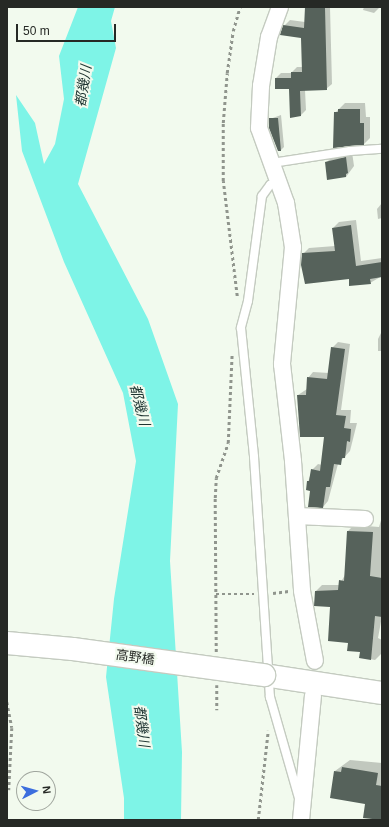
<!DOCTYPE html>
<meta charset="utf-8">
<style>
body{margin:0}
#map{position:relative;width:389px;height:827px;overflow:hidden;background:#f2faee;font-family:Arial,"Noto Sans JP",sans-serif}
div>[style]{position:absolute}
.water>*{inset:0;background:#7ef4e7}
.shadow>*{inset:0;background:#0003}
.building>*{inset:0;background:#56625b}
.path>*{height:2.5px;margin-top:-1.25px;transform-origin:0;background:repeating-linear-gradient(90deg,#90958d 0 3px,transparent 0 6px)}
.roads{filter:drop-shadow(1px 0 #c4cbc0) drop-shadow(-1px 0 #c4cbc0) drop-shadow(0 1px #c4cbc0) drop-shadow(0 -1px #c4cbc0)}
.lane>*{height:8px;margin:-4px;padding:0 4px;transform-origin:4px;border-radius:4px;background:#fff}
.street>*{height:16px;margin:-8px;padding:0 8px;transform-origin:8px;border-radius:8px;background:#fff}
.secondary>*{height:22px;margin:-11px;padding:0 11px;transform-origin:11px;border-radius:11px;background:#fff}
.bridges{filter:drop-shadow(1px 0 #c4cbc0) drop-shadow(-1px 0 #c4cbc0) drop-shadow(0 1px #c4cbc0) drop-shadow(0 -1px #c4cbc0)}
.secondary-bridge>*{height:22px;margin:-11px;padding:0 11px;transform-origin:11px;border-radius:11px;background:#fff}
span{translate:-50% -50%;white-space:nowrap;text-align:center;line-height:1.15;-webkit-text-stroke:4px #f2faee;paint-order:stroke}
.street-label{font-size:13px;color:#262925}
.water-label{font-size:14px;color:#1e3431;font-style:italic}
.frame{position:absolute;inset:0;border:8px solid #262925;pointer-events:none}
.north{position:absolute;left:16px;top:771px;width:40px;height:40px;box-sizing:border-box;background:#f2faee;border:1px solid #a0a69e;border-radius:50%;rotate:84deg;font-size:11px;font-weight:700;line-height:16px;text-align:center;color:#262925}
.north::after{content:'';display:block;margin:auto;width:14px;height:18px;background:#3c6ede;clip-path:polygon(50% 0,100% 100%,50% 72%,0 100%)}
.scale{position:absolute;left:16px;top:24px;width:100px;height:18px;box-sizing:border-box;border:2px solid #262925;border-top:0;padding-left:5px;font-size:12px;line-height:14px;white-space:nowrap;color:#262925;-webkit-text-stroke:3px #f2faee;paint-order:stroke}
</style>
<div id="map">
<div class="water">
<i style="clip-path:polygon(78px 7px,115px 7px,111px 21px,116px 48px,78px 184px,148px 319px,178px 404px,170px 561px,182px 752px,181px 820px,124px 820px,124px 798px,106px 677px,114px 599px,136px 461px,123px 393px,64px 262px,22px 151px,16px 95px,35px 123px,44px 164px,55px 144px,64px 99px,59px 56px)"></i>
</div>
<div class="shadow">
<i style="clip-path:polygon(306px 7px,330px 7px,332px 84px,326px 89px,305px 90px,306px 110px,301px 115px,291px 116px,290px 88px,276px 78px,281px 73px,291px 73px,297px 67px,303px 67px,302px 37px,284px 26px,290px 20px,305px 22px)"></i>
<i style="clip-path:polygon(364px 7px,380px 7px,374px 13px,363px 10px)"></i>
<i style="clip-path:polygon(345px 103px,365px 103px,366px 117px,370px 117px,370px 138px,364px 144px,335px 113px)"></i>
<i style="clip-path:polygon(281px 115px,284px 147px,281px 150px,270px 119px)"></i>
<i style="clip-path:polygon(352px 152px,354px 166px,346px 177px,326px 163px,332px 157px)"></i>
<i style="clip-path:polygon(382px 203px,382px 218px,378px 219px,377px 209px)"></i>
<i style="clip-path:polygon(356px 220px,361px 261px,382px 258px,382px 276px,370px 283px,350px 278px,303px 254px,309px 248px,335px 246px,333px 228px,339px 222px)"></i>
<i style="clip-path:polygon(381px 333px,382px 333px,382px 351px,378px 351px,378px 339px)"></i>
<i style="clip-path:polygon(338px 342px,350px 344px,341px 410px,351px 410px,350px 423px,357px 423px,350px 451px,338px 464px,328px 501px,323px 507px,308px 482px,312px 470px,318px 464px,322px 465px,325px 436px,301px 436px,298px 395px,307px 389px,308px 378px,313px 372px,329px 373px,332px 348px)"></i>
<i style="clip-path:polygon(382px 517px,382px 616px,378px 638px,382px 640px,382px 643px,381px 654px,375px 660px,360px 657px,361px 651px,349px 642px,331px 607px,316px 591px,322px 585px,339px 585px,345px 575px,348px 531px,354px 525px,379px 527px)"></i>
<i style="clip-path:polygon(350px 760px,382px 763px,382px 820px,371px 820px,366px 803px,335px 771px)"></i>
</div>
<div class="building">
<i style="clip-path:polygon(305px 7px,325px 8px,327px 90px,300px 91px,301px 116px,290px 118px,289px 89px,275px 89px,275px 78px,291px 78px,291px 72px,302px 72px,301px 38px,280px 35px,283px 25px,304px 28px)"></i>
<i style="clip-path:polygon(338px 109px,360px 109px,360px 123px,364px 123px,364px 145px,333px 148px,334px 112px,338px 112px)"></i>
<i style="clip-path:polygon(269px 118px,278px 118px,281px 151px,278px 151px,269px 128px)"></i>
<i style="clip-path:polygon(346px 157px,348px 173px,346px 174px,346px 177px,327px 180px,325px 162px)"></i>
<i style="clip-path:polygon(351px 225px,356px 266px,382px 262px,382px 277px,370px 279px,371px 284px,349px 286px,349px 279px,305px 284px,301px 265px,302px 253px,335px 251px,332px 228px)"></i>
<i style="clip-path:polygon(331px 347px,345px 349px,336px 415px,346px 416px,344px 428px,351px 429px,350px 442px,347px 441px,345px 458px,342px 458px,341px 465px,334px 464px,330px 487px,326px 487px,323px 508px,308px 507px,310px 491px,306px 490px,307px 481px,309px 481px,311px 469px,320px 471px,324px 437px,300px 437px,297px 395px,306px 395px,307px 377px,327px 379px)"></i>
<i style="clip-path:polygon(347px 531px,373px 532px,370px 576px,382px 578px,382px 617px,375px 616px,371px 660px,359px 658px,360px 652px,347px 651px,348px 643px,328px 641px,330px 607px,314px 606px,315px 591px,338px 590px,339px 580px,344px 581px)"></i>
<i style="clip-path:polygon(342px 767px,378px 773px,376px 785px,382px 786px,382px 820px,363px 818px,365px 804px,330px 798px,334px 771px,341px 772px)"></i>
</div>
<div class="path">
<i style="left:237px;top:296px;width:116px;rotate:-96.9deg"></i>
<i style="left:223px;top:181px;width:58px;rotate:-90deg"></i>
<i style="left:223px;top:123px;width:50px;rotate:-85.4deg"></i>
<i style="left:227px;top:73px;width:42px;rotate:-81.9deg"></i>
<i style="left:233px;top:31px;width:25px;rotate:-74deg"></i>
<i style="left:273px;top:593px;width:16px;rotate:-7deg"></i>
<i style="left:216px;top:594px;width:38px"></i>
<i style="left:216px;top:652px;width:154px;rotate:-90.4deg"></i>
<i style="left:215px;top:498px;width:20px;rotate:-87deg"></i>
<i style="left:216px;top:478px;width:37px;rotate:-71deg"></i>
<i style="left:228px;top:443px;width:90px;rotate:-87.5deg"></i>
<i style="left:217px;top:685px;width:25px;rotate:90deg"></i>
<i style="left:7px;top:702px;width:26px;rotate:79deg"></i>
<i style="left:12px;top:728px;width:62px;rotate:92.8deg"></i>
<i style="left:258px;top:820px;width:90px;rotate:-83.6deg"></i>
</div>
<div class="roads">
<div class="lane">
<i style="left:272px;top:163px;width:79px;rotate:-8.7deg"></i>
<i style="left:350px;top:151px;width:32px;rotate:-4deg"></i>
<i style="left:279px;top:182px;width:9px;rotate:162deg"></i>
<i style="left:270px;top:185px;width:14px;rotate:126deg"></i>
<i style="left:262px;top:196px;width:106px;rotate:97.6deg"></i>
<i style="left:248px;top:301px;width:28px;rotate:105deg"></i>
<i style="left:241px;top:328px;width:130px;rotate:84.2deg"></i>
<i style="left:254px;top:457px;width:241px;rotate:86.2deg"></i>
<i style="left:270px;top:697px;width:105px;rotate:74deg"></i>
</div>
<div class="street">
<i style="left:280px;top:7px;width:32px;rotate:110deg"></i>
<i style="left:269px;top:37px;width:50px;rotate:99.3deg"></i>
<i style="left:261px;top:86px;width:42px;rotate:92.7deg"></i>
<i style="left:259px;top:128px;width:80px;rotate:70.2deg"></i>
<i style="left:286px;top:203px;width:45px;rotate:81deg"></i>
<i style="left:293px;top:247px;width:118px;rotate:95.4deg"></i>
<i style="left:282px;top:364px;width:98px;rotate:83.5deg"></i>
<i style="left:293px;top:461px;width:130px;rotate:86deg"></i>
<i style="left:302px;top:591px;width:71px;rotate:79.5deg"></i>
<i style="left:297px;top:516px;width:68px;rotate:2.5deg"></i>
<i style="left:301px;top:820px;width:125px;rotate:-84.5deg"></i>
</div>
<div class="secondary">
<i style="left:264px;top:675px;width:119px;rotate:8.7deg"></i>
</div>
</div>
<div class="bridges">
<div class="secondary-bridge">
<i style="left:7px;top:643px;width:66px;rotate:5.2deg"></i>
<i style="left:73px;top:649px;width:193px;rotate:7.8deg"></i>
</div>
</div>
<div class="street-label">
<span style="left:135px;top:658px;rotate:8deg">高野橋</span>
</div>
<div class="water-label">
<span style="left:83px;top:86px;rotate:-82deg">都幾川</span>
<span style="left:140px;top:405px;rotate:76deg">都幾川</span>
<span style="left:142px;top:726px;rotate:83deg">都幾川</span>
</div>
<div class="frame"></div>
<div class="north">N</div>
<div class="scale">50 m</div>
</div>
